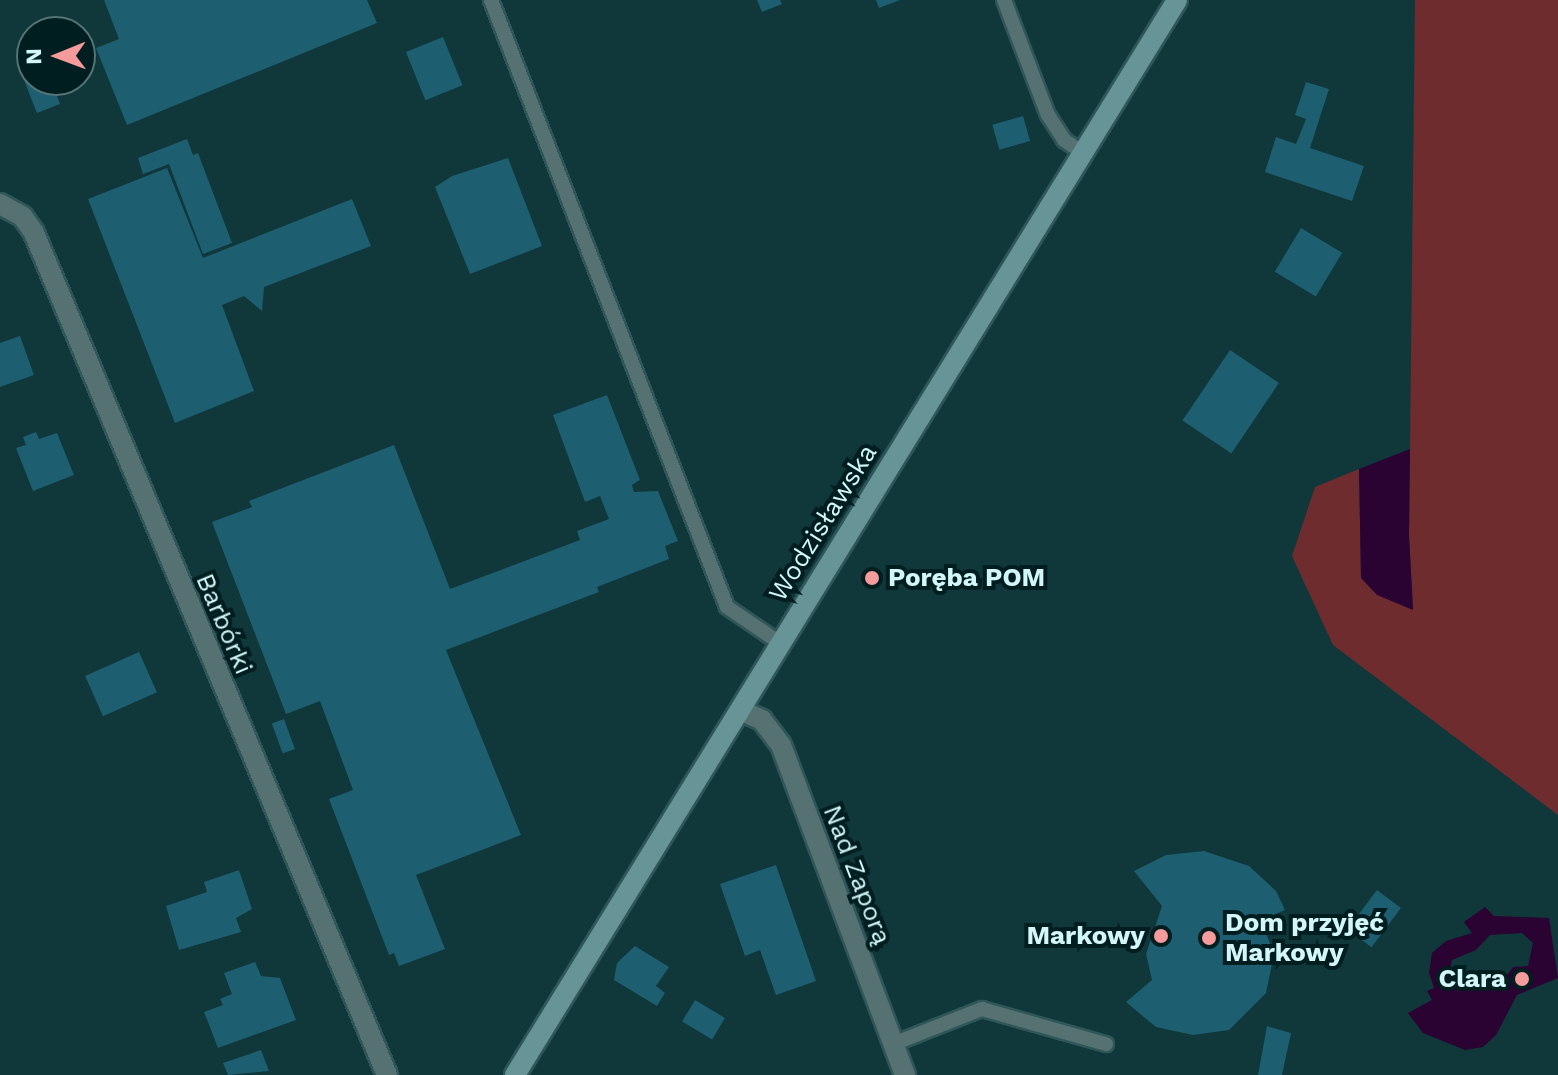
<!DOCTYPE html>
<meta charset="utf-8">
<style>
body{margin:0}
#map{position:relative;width:1558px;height:1075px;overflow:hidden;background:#103739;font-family:"Work Sans",sans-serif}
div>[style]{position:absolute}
.green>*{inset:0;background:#6f2c2f}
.water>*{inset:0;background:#2a0332}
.building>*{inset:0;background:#1d5e70;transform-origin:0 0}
.roads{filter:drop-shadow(2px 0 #2f5658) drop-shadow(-2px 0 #2f5658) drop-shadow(0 2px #2f5658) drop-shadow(0 -2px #2f5658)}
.service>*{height:14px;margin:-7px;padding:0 7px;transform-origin:7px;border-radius:7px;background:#557172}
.minor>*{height:20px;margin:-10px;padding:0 10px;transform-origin:10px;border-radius:10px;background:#557172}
.secondary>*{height:20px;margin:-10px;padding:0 10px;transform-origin:10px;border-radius:10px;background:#679497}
.dots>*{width:22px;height:22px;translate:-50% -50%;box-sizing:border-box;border:4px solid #001d1f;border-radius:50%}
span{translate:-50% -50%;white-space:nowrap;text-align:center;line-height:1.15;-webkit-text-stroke:8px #001d1f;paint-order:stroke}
.street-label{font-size:26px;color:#d3f6f8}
.poi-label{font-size:26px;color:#d3f6f8;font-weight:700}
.left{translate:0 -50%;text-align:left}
.right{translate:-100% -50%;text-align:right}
.north{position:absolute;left:16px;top:16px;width:80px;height:80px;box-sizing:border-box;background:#001d1f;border:2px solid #547476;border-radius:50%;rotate:269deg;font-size:22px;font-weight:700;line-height:32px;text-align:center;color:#d3f6f8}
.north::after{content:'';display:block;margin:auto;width:28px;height:36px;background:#f59b9b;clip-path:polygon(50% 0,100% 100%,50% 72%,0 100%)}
</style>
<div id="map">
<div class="green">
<i style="clip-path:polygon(1415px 0,1558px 0,1558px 815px,1333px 645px,1292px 556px,1315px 487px,1359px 469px,1361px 578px,1413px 609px,1409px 535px)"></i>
</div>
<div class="water">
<i style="clip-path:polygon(1410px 449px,1409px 535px,1413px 610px,1377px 595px,1361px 578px,1359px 469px)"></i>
<i style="clip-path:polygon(evenodd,1485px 907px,1494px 916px,1549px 918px,1558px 978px,1517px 995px,1496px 1035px,1483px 1047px,1465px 1050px,1423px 1033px,1408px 1013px,1432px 1000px,1427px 991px,1434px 988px,1429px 973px,1432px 953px,1446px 941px,1472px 933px,1464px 922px,1485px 907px,1522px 933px,1533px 943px,1528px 966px,1513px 967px,1505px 978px,1494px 974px,1468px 989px,1448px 980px,1452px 960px,1476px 950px,1490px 935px,1522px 933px)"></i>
</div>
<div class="building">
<i style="clip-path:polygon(104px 0,367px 0,377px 23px,127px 125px,96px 48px,119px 39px)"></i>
<i style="clip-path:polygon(757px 0,780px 0,782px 4px,762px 12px)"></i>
<i style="clip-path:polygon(876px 0,900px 0,879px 8px)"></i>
<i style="left:443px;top:37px;width:52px;height:40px;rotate:68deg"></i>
<i style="clip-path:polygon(32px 59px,32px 80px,51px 80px,60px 104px,37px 113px,18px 65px)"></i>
<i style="clip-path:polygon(1306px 82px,1329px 89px,1310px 148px,1364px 166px,1352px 201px,1265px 172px,1276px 137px,1296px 144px,1306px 119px,1295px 115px)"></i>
<i style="left:1023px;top:116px;width:26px;height:32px;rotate:74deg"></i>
<i style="clip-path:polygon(187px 139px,193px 155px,198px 153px,232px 243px,203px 254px,169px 164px,143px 174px,138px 158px)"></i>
<i style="clip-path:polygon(508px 158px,542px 246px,470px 274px,435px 187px,452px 176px)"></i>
<i style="clip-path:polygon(167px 168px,203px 258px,352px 199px,371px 246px,264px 287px,262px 311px,244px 296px,222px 305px,254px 391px,175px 423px,88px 199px)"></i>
<i style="left:1301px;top:228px;width:48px;height:51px;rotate:31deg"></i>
<i style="clip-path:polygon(20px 336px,34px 375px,0 387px,0 343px)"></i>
<i style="left:1230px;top:350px;width:59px;height:85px;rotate:34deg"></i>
<i style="clip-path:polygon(607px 395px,640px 480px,632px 485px,634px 492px,658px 491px,678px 541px,665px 546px,669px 559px,597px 587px,599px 592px,446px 650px,521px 835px,416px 875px,445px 949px,399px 966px,394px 953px,389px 955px,329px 799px,353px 790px,320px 701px,286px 714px,212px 522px,252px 507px,249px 501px,394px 445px,450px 589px,580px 540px,577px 531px,609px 519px,600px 496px,585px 502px,553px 415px)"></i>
<i style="clip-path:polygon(36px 432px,39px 439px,57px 433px,74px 475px,33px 491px,16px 448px,26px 445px,23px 437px)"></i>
<i style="left:139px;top:652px;width:44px;height:59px;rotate:66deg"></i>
<i style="left:284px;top:719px;width:32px;height:13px;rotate:70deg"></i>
<i style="clip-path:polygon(1204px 851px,1249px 866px,1276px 891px,1285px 910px,1261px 920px,1274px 954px,1266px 993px,1229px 1030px,1193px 1035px,1156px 1027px,1126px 1002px,1152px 980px,1146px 954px,1162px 906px,1134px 871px,1166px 855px)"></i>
<i style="clip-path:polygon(776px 865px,816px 981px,776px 995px,760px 950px,745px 956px,720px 884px)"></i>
<i style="clip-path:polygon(239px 870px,252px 909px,236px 918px,241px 932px,179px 950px,166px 906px,207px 892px,204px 882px)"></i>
<i style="left:1377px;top:890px;width:30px;height:49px;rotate:37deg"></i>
<i style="clip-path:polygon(635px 946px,669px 967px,656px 986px,665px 993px,657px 1006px,614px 980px,617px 963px)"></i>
<i style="clip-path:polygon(255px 962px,261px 976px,280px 978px,296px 1020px,218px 1048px,204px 1012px,223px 1005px,220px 999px,232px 994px,224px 973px)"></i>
<i style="left:695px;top:1000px;width:35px;height:25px;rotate:31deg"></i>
<i style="clip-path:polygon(1267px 1026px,1291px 1033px,1282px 1075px,1258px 1075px)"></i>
<i style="clip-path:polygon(261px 1050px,269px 1071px,228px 1075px,223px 1063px)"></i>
</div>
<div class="roads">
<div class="service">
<i style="left:491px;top:0;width:651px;rotate:68.75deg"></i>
<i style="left:727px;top:607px;width:64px;rotate:34.2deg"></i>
<i style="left:1004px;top:0;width:123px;rotate:69.1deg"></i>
<i style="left:1048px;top:115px;width:30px;rotate:57deg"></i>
<i style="left:1064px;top:140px;width:23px;rotate:34deg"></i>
<i style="left:893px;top:1044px;width:96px;rotate:-21.5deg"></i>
<i style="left:982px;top:1009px;width:129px;rotate:15.8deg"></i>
</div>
<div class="minor">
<i style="left:0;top:204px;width:26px;rotate:29deg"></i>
<i style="left:23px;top:217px;width:19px;rotate:55deg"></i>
<i style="left:34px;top:233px;width:913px;rotate:67.25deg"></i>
<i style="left:740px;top:710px;width:24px;rotate:24deg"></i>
<i style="left:762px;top:720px;width:31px;rotate:53deg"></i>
<i style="left:781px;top:745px;width:353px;rotate:69.4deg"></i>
</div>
<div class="secondary">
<i style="left:515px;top:1075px;width:1262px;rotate:-58.37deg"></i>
</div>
</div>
<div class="dots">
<i style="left:872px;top:578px;background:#f59b9b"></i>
<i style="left:1161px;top:936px;background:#f59b9b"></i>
<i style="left:1209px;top:938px;background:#f59b9b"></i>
<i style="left:1522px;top:979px;background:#f59b9b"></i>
</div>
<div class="street-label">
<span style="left:823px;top:523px;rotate:-58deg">Wodzisławska</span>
<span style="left:224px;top:624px;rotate:67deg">Barbórki</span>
<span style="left:857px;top:875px;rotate:69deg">Nad Zaporą</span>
</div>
<div class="poi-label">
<span class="left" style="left:888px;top:578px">Poręba POM</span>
<span class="left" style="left:1225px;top:938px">Dom przyjęć<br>Markowy</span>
<span class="right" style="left:1145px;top:936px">Markowy</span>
<span class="right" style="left:1506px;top:979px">Clara</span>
</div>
<div class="north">N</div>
</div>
